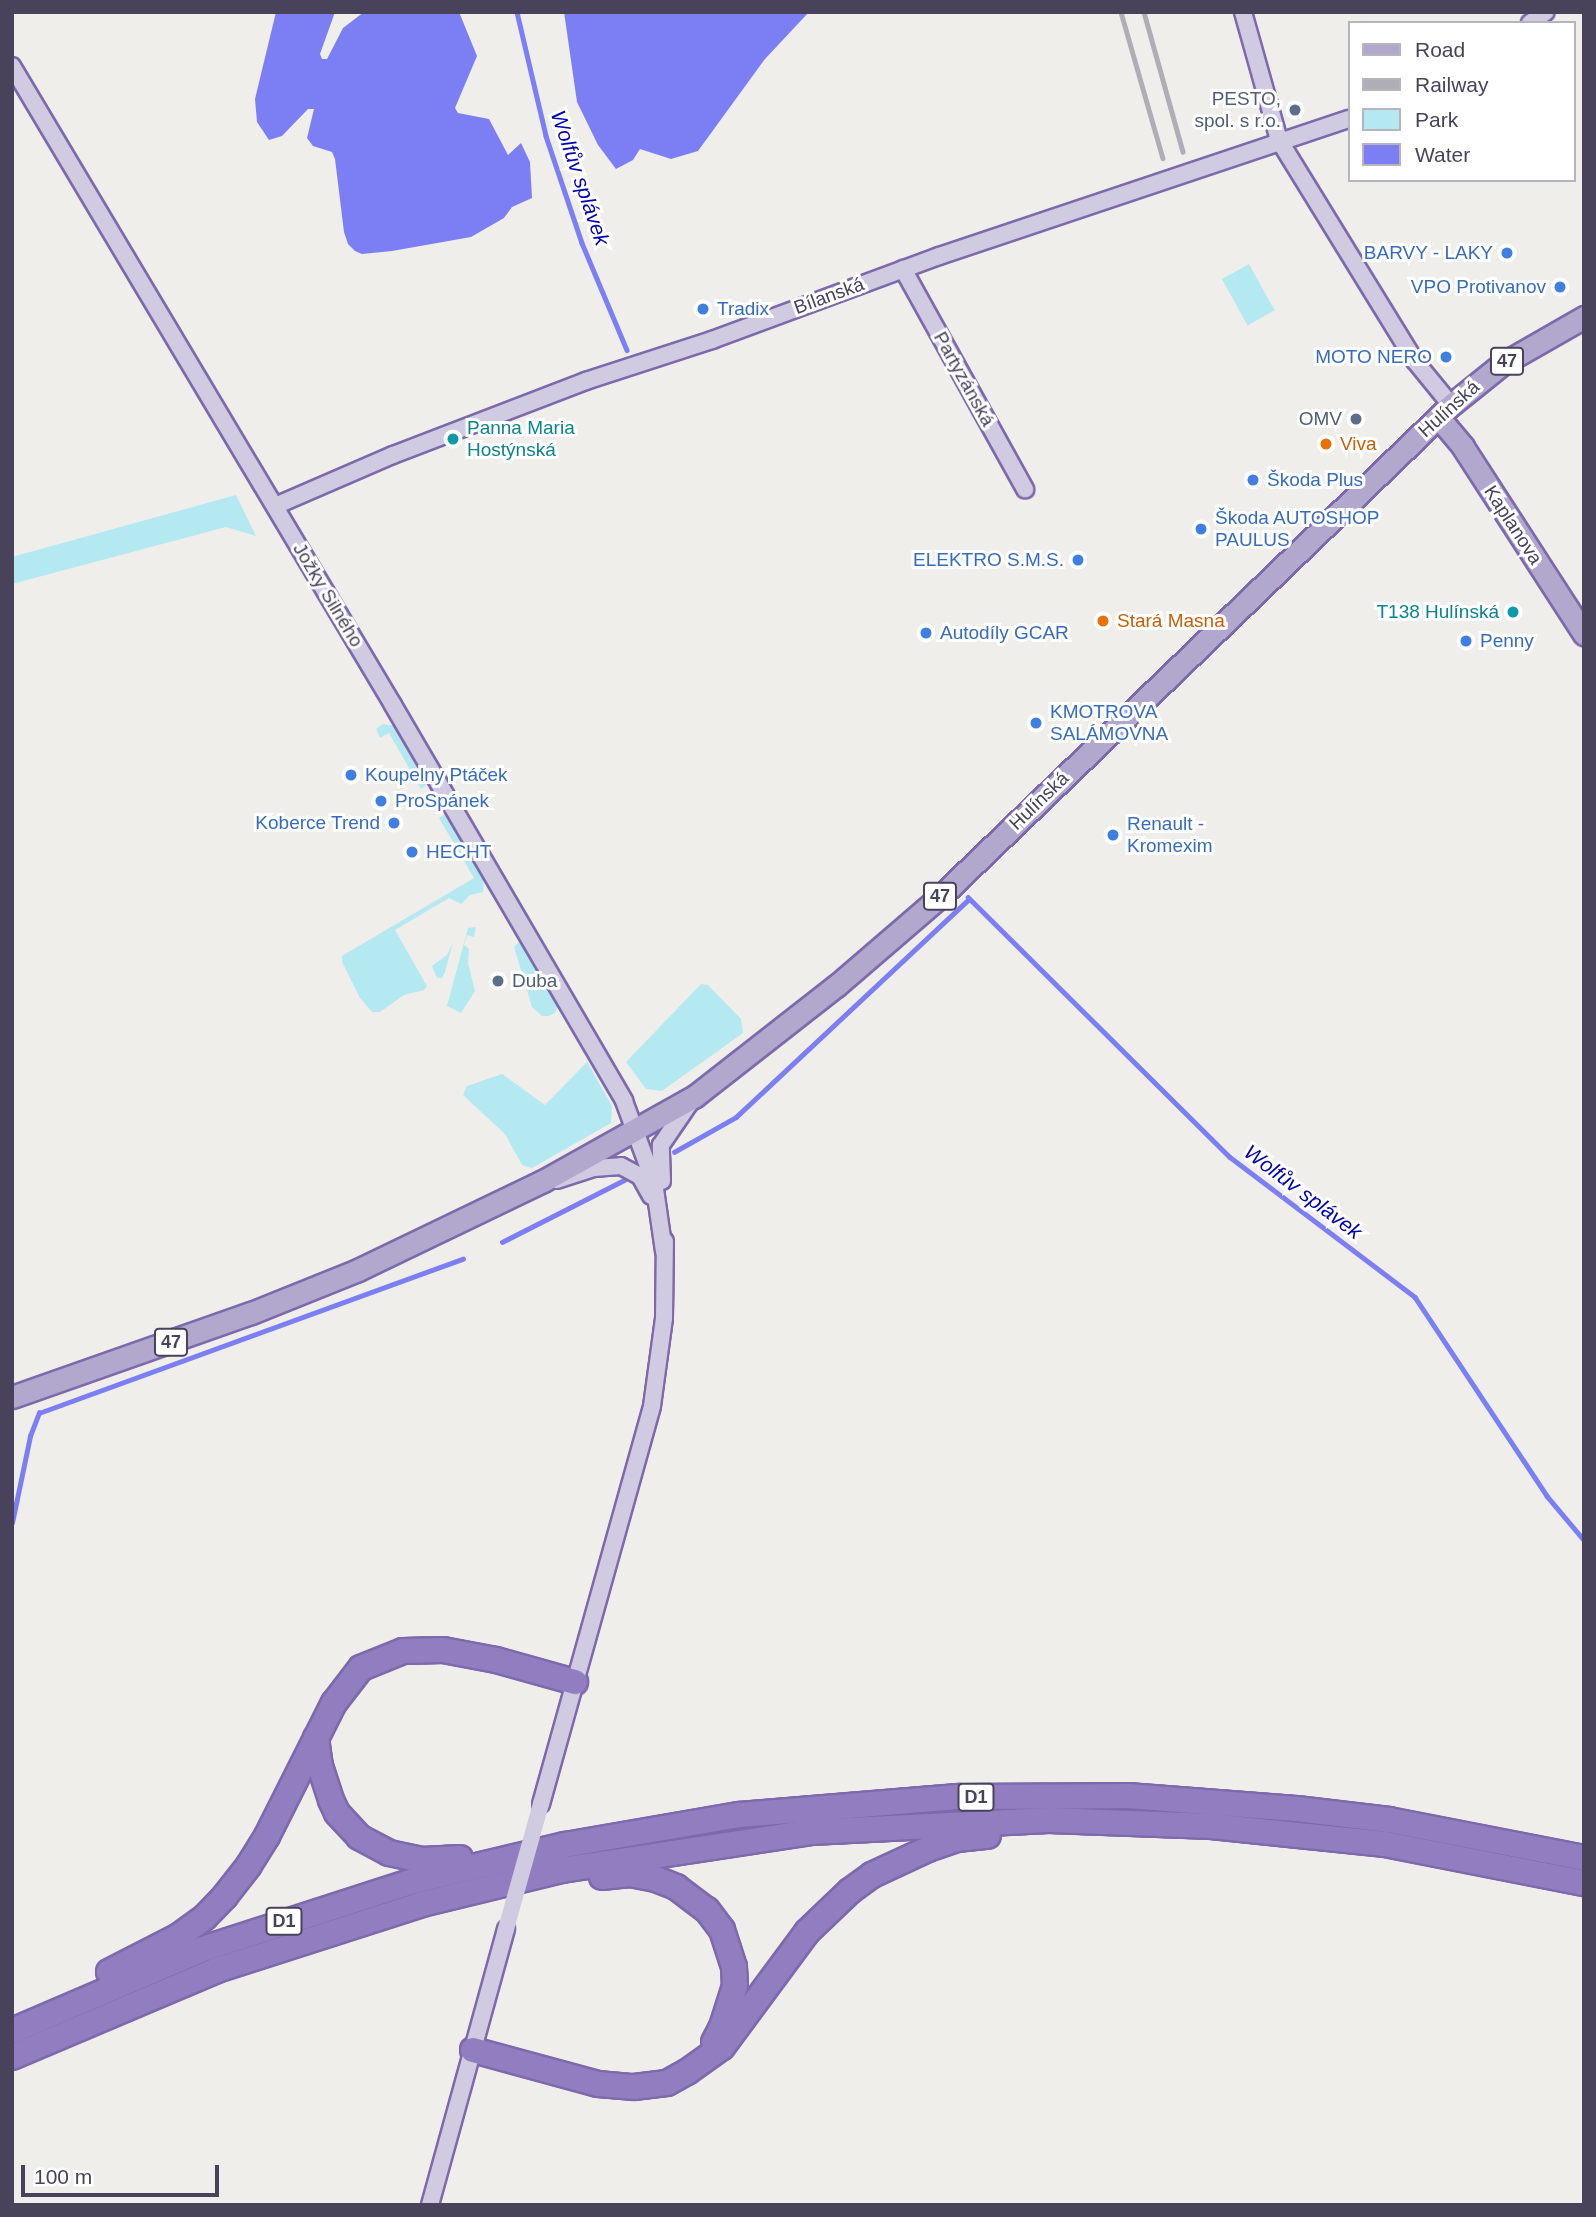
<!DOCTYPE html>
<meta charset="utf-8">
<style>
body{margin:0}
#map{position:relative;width:1596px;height:2217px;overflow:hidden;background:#efeeeb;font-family:Helvetica,sans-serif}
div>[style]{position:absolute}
.green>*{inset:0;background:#b4e9f2;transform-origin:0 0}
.water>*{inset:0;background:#7c7ff4}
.stream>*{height:4.5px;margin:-2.25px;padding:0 2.25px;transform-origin:2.25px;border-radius:2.25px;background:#7c7ff4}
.roads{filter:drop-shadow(2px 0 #7d69ac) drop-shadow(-2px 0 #7d69ac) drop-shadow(0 2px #7d69ac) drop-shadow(0 -2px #7d69ac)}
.minor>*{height:16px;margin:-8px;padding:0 8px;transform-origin:8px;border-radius:8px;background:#d0cbe0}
.major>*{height:21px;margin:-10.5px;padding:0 10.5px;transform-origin:10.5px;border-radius:10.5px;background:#b2a8ce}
.highway>*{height:24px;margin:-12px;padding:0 12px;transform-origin:12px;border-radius:12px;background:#917ec0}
.rail>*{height:4.5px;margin:-2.25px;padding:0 2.25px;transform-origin:2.25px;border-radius:2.25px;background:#b1adb7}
.minor-bridge>*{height:16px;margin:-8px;padding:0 8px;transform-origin:8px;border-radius:8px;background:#d0cbe0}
.dots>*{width:19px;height:19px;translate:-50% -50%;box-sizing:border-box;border:4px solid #fff;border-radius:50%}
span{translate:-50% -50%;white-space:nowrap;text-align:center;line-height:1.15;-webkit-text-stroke:6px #fff;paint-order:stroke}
.shield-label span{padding:2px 5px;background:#fff;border:2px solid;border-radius:5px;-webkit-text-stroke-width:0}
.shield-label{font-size:18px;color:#48435b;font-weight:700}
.service-label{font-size:19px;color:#4e5e75}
.right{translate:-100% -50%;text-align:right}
.left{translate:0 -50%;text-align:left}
.shop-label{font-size:19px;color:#366cbe}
.street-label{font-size:19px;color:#48435b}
.culture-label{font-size:19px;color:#0d838f}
.food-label{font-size:19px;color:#c56008}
.water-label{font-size:21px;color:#0004b0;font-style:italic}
.frame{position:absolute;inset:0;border:14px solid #48435b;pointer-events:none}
.legend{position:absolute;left:1348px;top:21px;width:228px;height:161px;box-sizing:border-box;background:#fff;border:2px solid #b6b4bd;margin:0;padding:9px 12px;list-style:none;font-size:21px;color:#48435b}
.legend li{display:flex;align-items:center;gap:14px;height:35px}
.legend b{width:35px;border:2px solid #b6b4bd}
.scale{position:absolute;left:21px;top:2165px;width:198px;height:32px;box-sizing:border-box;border:4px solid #48435b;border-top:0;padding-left:9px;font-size:21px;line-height:24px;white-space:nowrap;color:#48435b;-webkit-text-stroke:5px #fff;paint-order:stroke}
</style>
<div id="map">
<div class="green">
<i style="left:1249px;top:264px;width:53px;height:31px;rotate:61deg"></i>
<i style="clip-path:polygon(236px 495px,256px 536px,226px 527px,12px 584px,12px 557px)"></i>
<i style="clip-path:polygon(383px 724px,396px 726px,421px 768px,426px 785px,421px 789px,389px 733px,380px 738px,376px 729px)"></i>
<i style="clip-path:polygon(444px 815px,456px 826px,484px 873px,483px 892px,470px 895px,461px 904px,449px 898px,395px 930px,427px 986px,424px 990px,404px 995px,380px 1012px,372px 1012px,360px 998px,342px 962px,342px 956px,474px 878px,439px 818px)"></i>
<i style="clip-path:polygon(476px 927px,474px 937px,467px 935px,464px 945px,469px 949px,468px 963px,475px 991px,461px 1013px,447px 1006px,468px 928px)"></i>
<i style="clip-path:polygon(521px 940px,560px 1000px,555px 1013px,549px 1016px,542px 1016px,532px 1007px,514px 947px)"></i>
<i style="clip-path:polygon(453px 942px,445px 972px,442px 978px,437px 978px,432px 966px,447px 955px)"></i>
<i style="clip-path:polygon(701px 984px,708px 985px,741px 1019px,743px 1033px,662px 1091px,646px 1089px,626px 1062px)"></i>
<i style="clip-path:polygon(587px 1062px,612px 1106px,611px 1123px,532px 1168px,522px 1165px,505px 1134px,463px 1095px,467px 1086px,502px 1074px,545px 1105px)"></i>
</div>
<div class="water">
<i style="clip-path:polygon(276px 12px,335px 12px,320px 54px,322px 59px,327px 59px,343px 28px,364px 12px,459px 12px,477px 56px,455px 108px,458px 113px,489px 119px,508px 155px,521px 143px,530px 162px,532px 198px,512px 207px,504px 218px,471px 237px,392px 251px,362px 254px,355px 251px,348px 244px,344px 232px,335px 159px,332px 152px,313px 146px,307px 138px,314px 109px,308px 109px,282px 136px,269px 140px,257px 122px,255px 99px)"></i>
<i style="clip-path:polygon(564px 12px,809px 12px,765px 59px,698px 151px,671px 159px,640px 149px,633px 160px,616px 169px,598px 145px,577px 102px)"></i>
</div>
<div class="stream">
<i style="left:517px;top:12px;width:127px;rotate:76.8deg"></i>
<i style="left:546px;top:136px;width:113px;rotate:71.4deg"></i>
<i style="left:582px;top:243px;width:116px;rotate:67.2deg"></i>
<i style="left:968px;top:897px;width:369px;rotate:44.8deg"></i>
<i style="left:1230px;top:1157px;width:232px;rotate:37.1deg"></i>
<i style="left:1415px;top:1297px;width:239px;rotate:56.4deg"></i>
<i style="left:1547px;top:1496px;width:57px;rotate:49.9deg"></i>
<i style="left:674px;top:1152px;width:71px;rotate:-29.4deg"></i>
<i style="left:736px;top:1117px;width:319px;rotate:-43.1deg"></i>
<i style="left:502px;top:1242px;width:137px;rotate:-26.9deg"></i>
<i style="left:12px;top:1523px;width:89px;rotate:-78.3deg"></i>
<i style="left:30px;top:1436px;width:25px;rotate:-69deg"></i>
<i style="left:39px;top:1413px;width:451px;rotate:-20deg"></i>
</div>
<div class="roads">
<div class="minor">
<i style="left:1243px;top:12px;width:133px;rotate:74.3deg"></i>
<i style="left:1279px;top:140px;width:259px;rotate:58.4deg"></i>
<i style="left:1415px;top:361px;width:57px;rotate:50.7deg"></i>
<i style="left:1530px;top:23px;width:19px;rotate:-35deg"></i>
<i style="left:12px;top:66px;width:744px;rotate:59.19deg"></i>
<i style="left:393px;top:705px;width:458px;rotate:59.7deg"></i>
<i style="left:624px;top:1101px;width:86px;rotate:69.7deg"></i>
<i style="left:654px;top:1182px;width:70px;rotate:81.8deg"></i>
<i style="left:903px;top:269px;width:252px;rotate:61deg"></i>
<i style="left:275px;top:506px;width:129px;rotate:-23.4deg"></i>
<i style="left:393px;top:455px;width:207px;rotate:-21deg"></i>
<i style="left:586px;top:381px;width:133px;rotate:-18deg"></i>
<i style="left:712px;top:340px;width:242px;rotate:-20.3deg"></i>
<i style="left:939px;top:256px;width:432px;rotate:-18.5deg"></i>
<i style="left:557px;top:1180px;width:39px;rotate:-18deg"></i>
<i style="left:594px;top:1168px;width:27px;rotate:-4deg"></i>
<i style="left:621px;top:1166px;width:21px;rotate:28deg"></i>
<i style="left:640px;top:1176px;width:23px;rotate:61deg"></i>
<i style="left:662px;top:1181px;width:36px;rotate:-92deg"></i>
<i style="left:661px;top:1145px;width:53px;rotate:-55.7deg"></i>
<i style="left:541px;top:1804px;width:413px;rotate:-74.4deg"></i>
<i style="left:652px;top:1406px;width:89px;rotate:-82.2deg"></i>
<i style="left:664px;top:1318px;width:77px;rotate:-89.3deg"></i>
<i style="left:430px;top:2205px;width:286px;rotate:-74.6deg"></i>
</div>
<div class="major">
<i style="left:1439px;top:418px;width:38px;rotate:50deg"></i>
<i style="left:1463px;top:447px;width:223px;rotate:57.1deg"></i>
<i style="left:12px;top:1397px;width:253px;rotate:-19.4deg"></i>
<i style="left:251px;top:1313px;width:115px;rotate:-21.9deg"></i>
<i style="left:358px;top:1270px;width:205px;rotate:-25.7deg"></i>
<i style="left:543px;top:1181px;width:174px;rotate:-29.2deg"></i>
<i style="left:695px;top:1096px;width:179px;rotate:-38deg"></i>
<i style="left:836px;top:986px;width:143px;rotate:-40.7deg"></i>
<i style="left:944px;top:893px;width:704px;rotate:-43.91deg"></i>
<i style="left:1451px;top:405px;width:65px;rotate:-38.8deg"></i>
<i style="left:1502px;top:364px;width:95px;rotate:-29.8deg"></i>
</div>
<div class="highway">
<i style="left:316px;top:1738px;width:28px;rotate:82deg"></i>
<i style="left:320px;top:1766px;width:36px;rotate:72deg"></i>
<i style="left:331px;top:1800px;width:14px;rotate:65deg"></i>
<i style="left:337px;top:1813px;width:33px;rotate:47deg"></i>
<i style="left:359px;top:1837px;width:34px;rotate:28deg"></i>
<i style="left:389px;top:1853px;width:34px;rotate:12deg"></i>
<i style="left:422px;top:1860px;width:38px;rotate:-3deg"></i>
<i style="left:602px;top:1877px;width:28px;rotate:-6deg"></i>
<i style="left:630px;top:1874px;width:26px;rotate:11deg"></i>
<i style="left:656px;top:1879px;width:22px;rotate:22deg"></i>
<i style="left:676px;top:1887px;width:39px;rotate:37deg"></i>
<i style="left:707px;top:1910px;width:25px;rotate:53deg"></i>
<i style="left:722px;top:1930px;width:39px;rotate:72deg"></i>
<i style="left:734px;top:1967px;width:19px;rotate:87deg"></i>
<i style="left:735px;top:1986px;width:43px;rotate:107.6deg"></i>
<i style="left:722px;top:2027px;width:17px;rotate:118deg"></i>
<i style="left:109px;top:1972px;width:79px;rotate:-27.2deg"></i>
<i style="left:179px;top:1936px;width:32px;rotate:-36deg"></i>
<i style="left:205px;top:1917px;width:29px;rotate:-46deg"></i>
<i style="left:225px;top:1896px;width:39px;rotate:-52deg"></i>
<i style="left:249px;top:1865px;width:34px;rotate:-58deg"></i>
<i style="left:267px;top:1836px;width:149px;rotate:-63.3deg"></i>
<i style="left:334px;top:1703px;width:44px;rotate:-52.4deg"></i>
<i style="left:361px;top:1668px;width:45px;rotate:-22deg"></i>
<i style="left:403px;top:1651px;width:40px;rotate:-1.4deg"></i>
<i style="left:443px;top:1650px;width:54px;rotate:10.7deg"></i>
<i style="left:496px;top:1660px;width:82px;rotate:15.6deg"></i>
<i style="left:12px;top:2031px;width:208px;rotate:-23.2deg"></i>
<i style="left:203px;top:1949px;width:222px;rotate:-17.9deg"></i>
<i style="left:414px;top:1881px;width:155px;rotate:-13.4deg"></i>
<i style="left:565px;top:1845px;width:177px;rotate:-9.8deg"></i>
<i style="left:739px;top:1815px;width:222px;rotate:-4.7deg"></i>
<i style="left:960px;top:1797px;width:168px;rotate:-0.3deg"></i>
<i style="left:1128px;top:1796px;width:169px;rotate:4.4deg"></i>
<i style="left:1297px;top:1809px;width:93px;rotate:6.8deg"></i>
<i style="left:1389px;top:1820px;width:199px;rotate:11deg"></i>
<i style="left:473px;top:2050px;width:130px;rotate:15.2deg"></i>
<i style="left:598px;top:2084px;width:36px;rotate:5deg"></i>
<i style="left:634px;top:2087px;width:33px;rotate:-7deg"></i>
<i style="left:667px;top:2083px;width:23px;rotate:-29deg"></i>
<i style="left:687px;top:2072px;width:43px;rotate:-35.5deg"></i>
<i style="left:722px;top:2047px;width:143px;rotate:-53.5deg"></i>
<i style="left:807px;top:1932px;width:59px;rotate:-43.6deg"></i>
<i style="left:850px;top:1891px;width:27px;rotate:-36deg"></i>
<i style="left:872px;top:1875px;width:62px;rotate:-24.9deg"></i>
<i style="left:928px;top:1849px;width:31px;rotate:-19deg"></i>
<i style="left:957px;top:1839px;width:31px;rotate:-6deg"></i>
<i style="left:12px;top:2057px;width:223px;rotate:-23deg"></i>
<i style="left:217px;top:1970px;width:215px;rotate:-17.8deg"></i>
<i style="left:422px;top:1904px;width:143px;rotate:-13.7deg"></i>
<i style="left:561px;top:1870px;width:254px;rotate:-8.6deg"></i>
<i style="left:812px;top:1832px;width:237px;rotate:-2.9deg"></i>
<i style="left:1049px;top:1820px;width:162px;rotate:2.1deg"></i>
<i style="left:1211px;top:1826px;width:175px;rotate:5.9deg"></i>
<i style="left:1385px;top:1844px;width:203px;rotate:11.1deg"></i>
</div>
</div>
<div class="rail">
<i style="left:1121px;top:12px;width:152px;rotate:74deg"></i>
<i style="left:1144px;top:12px;width:145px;rotate:74.4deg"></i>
</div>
<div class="minor-bridge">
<i style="left:506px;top:1929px;width:130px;rotate:-74.4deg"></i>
</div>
<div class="dots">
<i style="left:1295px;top:110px;background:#5c6f8a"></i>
<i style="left:1507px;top:253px;background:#3f7fe0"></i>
<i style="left:1560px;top:287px;background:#3f7fe0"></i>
<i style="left:703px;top:309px;background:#3f7fe0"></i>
<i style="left:1446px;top:357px;background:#3f7fe0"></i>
<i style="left:1356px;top:419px;background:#5c6f8a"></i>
<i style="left:453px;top:439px;background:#0f9aa8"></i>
<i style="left:1326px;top:444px;background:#e8710a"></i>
<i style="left:1253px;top:480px;background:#3f7fe0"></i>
<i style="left:1201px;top:529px;background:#3f7fe0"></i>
<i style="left:1078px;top:560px;background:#3f7fe0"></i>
<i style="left:1513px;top:612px;background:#0f9aa8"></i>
<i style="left:1103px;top:621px;background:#e8710a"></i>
<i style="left:926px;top:633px;background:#3f7fe0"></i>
<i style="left:1466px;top:641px;background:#3f7fe0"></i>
<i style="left:1036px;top:723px;background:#3f7fe0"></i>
<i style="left:351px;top:775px;background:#3f7fe0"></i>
<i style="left:381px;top:801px;background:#3f7fe0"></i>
<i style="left:394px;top:823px;background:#3f7fe0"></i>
<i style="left:1113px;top:835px;background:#3f7fe0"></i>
<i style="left:412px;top:852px;background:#3f7fe0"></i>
<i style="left:498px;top:981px;background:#5c6f8a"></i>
</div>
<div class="shield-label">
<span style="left:1507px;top:361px">47</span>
<span style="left:940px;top:896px">47</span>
<span style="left:171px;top:1342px">47</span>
<span style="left:976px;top:1797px">D1</span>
<span style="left:284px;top:1921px">D1</span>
</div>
<div class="service-label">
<span class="right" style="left:1281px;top:110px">PESTO,<br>spol. s r.o.</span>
<span class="right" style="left:1342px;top:419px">OMV</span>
<span class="left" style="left:512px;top:981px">Duba</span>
</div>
<div class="shop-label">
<span class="right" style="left:1493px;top:253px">BARVY - LAKY</span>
<span class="right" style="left:1546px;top:287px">VPO Protivanov</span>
<span class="left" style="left:717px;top:309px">Tradix</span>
<span class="right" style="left:1432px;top:357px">MOTO NERO</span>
<span class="left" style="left:1267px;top:480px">Škoda Plus</span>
<span class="left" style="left:1215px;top:529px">Škoda AUTOSHOP<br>PAULUS</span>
<span class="right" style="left:1064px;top:560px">ELEKTRO S.M.S.</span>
<span class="left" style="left:940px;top:633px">Autodíly GCAR</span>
<span class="left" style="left:1480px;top:641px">Penny</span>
<span class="left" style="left:1050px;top:723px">KMOTROVA<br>SALÁMOVNA</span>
<span class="left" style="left:365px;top:775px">Koupelny Ptáček</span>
<span class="left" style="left:395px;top:801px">ProSpánek</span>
<span class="right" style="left:380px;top:823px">Koberce Trend</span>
<span class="left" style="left:1127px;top:835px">Renault -<br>Kromexim</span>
<span class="left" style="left:426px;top:852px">HECHT</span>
</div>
<div class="street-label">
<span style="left:829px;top:296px;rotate:-20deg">Bílanská</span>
<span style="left:964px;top:379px;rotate:61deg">Partyzánská</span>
<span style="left:1449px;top:409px;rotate:-42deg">Hulínská</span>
<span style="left:1513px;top:525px;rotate:57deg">Kaplanova</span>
<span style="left:328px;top:595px;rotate:59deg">Jožky Silného</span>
<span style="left:1039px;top:801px;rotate:-44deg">Hulínská</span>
</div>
<div class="culture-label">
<span class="left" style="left:467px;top:439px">Panna Maria<br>Hostýnská</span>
<span class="right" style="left:1499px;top:612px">T138 Hulínská</span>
</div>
<div class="food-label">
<span class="left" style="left:1340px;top:444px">Viva</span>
<span class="left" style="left:1117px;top:621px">Stará Masna</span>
</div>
<div class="water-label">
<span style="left:580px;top:178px;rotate:71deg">Wolfův splávek</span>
<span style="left:1303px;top:1192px;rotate:37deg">Wolfův splávek</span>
</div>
<div class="frame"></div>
<ul class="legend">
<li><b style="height:9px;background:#b2a8ce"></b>Road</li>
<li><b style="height:9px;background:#b1adb7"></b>Railway</li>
<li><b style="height:19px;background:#b4e9f2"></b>Park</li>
<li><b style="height:19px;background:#7c7ff4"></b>Water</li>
</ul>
<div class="scale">100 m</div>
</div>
